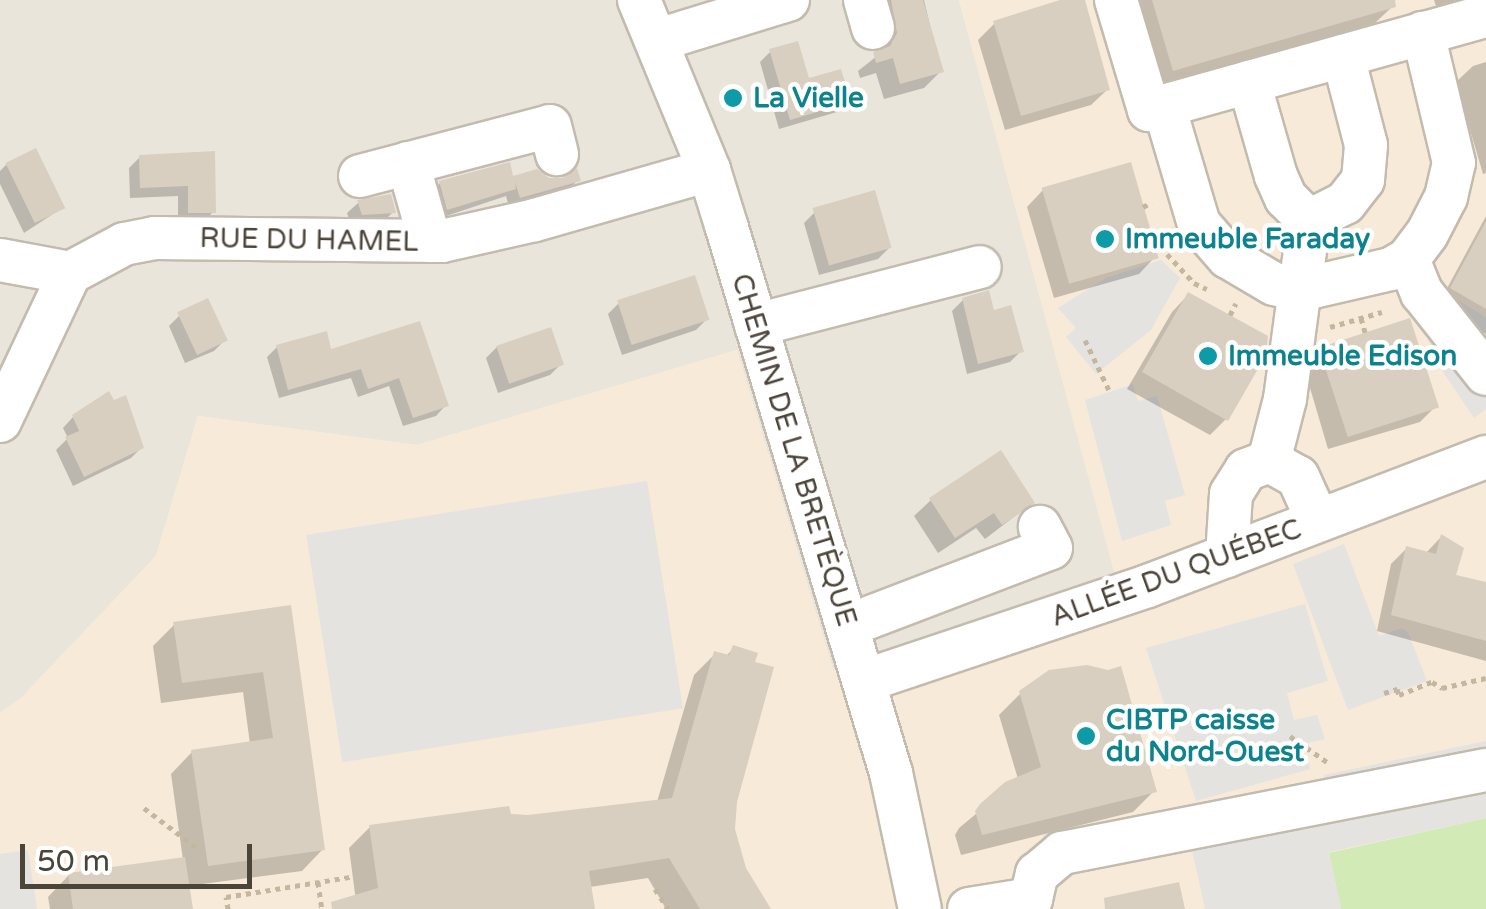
<!DOCTYPE html>
<meta charset="utf-8">
<style>
body{margin:0}
#map{position:relative;width:1486px;height:909px;overflow:hidden;background:#f6f3ec;font-family:"Varela Round",sans-serif}
div>[style]{position:absolute}
.residential>*{inset:0;background:#eae5da}
.commercial>*{inset:0;background:#f7ead8}
.green>*{inset:0;background:#d2eab5}
.parking>*{inset:0;background:#e5e3e0;transform-origin:0 0}
.shadow>*{inset:0;background:#0003}
.building>*{inset:0;background:#d8cfc1;transform-origin:0 0}
.path>*{height:5px;margin-top:-2.5px;transform-origin:0;background:repeating-linear-gradient(90deg,#c4b79f 0 5px,transparent 0 10px)}
.roads{filter:drop-shadow(2px 0 #c2bbae) drop-shadow(-2px 0 #c2bbae) drop-shadow(0 2px #c2bbae) drop-shadow(0 -2px #c2bbae)}
.minor>*{height:42px;margin:-21px;padding:0 21px;transform-origin:21px;border-radius:21px;background:#fff}
.dots>*{width:28px;height:28px;translate:-50% -50%;box-sizing:border-box;border:5px solid #fff;border-radius:50%}
span{translate:-50% -50%;white-space:nowrap;text-align:center;line-height:1.15;-webkit-text-stroke:9px #fff;paint-order:stroke}
.culture-label{font-size:28px;color:#0d838f;font-weight:700}
.left{translate:0 -50%;text-align:left}
.street-label{font-size:28px;color:#4b4439}
.scale{position:absolute;left:20px;top:844px;width:232px;height:45px;box-sizing:border-box;border:5px solid #4b4439;border-top:0;padding-left:12px;font-size:30px;line-height:35px;white-space:nowrap;color:#4b4439;-webkit-text-stroke:8px #fff;paint-order:stroke}
</style>
<div id="map">
<div class="residential">
<i style="clip-path:polygon(0 0,959px 0,1118px 583px,833px 670px,737px 350px,417px 445px,198px 416px,156px 556px,21px 698px,0 713px)"></i>
</div>
<div class="commercial">
<i style="clip-path:polygon(959px 0,1486px 0,1486px 909px,0 909px,0 713px,21px 698px,156px 556px,198px 416px,417px 445px,737px 350px,833px 670px,1117px 583px)"></i>
</div>
<div class="green">
<i style="clip-path:polygon(1486px 818px,1486px 909px,1341px 909px,1329px 853px)"></i>
</div>
<div class="parking">
<i style="clip-path:polygon(1161px 260px,1180px 278px,1151px 330px,1096px 374px,1066px 337px,1076px 328px,1058px 308px,1106px 278px)"></i>
<i style="clip-path:polygon(1441px 290px,1486px 317px,1486px 409px,1474px 418px,1437px 363px,1416px 308px)"></i>
<i style="clip-path:polygon(1133px 384px,1138px 401px,1157px 396px,1185px 495px,1165px 501px,1171px 525px,1122px 541px,1085px 400px)"></i>
<i style="left:647px;top:481px;width:230px;height:345px;rotate:81deg"></i>
<i style="clip-path:polygon(1344px 544px,1379px 636px,1402px 628px,1408px 632px,1427px 681px,1348px 710px,1293px 564px)"></i>
<i style="clip-path:polygon(1305px 604px,1328px 681px,1287px 693px,1294px 720px,1317px 715px,1325px 739px,1303px 744px,1310px 769px,1196px 801px,1146px 648px)"></i>
<i style="clip-path:polygon(1486px 741px,1486px 818px,1329px 852px,1341px 909px,1205px 909px,1185px 819px,1326px 792px,1324px 775px)"></i>
<i style="clip-path:polygon(28px 850px,37px 909px,0 909px,0 854px)"></i>
</div>
<div class="shadow">
<i style="clip-path:polygon(875px 0,924px 0,941px 71px,924px 88px,884px 99px,876px 73px,860px 78px,858px 71px,882px 52px,870px 5px)"></i>
<i style="clip-path:polygon(1068px 0,1083px 0,1108px 89px,1091px 105px,1005px 130px,978px 40px,995px 23px)"></i>
<i style="clip-path:polygon(1132px 0,1390px 0,1392px 7px,1375px 23px,1156px 85px)"></i>
<i style="clip-path:polygon(1434px 0,1457px 0,1436px 6px)"></i>
<i style="clip-path:polygon(771px 51px,807px 81px,848px 101px,837px 112px,779px 129px,760px 62px)"></i>
<i style="clip-path:polygon(1486px 62px,1486px 173px,1483px 174px,1456px 82px,1473px 66px)"></i>
<i style="clip-path:polygon(213px 154px,213px 212px,202px 223px,178px 223px,178px 196px,130px 198px,129px 168px,140px 157px)"></i>
<i style="clip-path:polygon(7px 164px,62px 208px,24px 233px,0 184px,0 171px)"></i>
<i style="clip-path:polygon(511px 179px,578px 180px,568px 190px,509px 207px,506px 196px,437px 219px,430px 194px,440px 183px)"></i>
<i style="clip-path:polygon(1043px 190px,1155px 257px,1139px 274px,1054px 298px,1027px 207px)"></i>
<i style="clip-path:polygon(358px 203px,393px 212px,382px 223px,351px 225px,347px 213px)"></i>
<i style="clip-path:polygon(815px 212px,889px 248px,878px 259px,819px 275px,804px 223px)"></i>
<i style="clip-path:polygon(1486px 216px,1486px 334px,1437px 307px)"></i>
<i style="clip-path:polygon(1188px 295px,1226px 419px,1210px 435px,1127px 389px,1172px 312px)"></i>
<i style="clip-path:polygon(963px 300px,992px 313px,1021px 351px,1010px 362px,967px 374px,952px 311px)"></i>
<i style="clip-path:polygon(619px 303px,707px 319px,696px 330px,622px 355px,608px 314px)"></i>
<i style="clip-path:polygon(180px 315px,225px 340px,214px 351px,185px 363px,169px 326px)"></i>
<i style="clip-path:polygon(418px 324px,446px 405px,436px 416px,403px 426px,389px 386px,358px 397px,351px 378px,279px 398px,267px 357px,277px 347px,330px 352px)"></i>
<i style="clip-path:polygon(497px 347px,561px 364px,550px 375px,498px 393px,486px 358px)"></i>
<i style="clip-path:polygon(1319px 347px,1436px 406px,1420px 422px,1328px 449px,1303px 364px)"></i>
<i style="clip-path:polygon(73px 417px,141px 448px,131px 458px,73px 486px,56px 450px,68px 438px,63px 428px)"></i>
<i style="clip-path:polygon(931px 500px,1032px 503px,985px 539px,976px 528px,938px 553px,914px 516px)"></i>
<i style="clip-path:polygon(1441px 537px,1453px 577px,1486px 585px,1486px 661px,1377px 631px,1391px 564px,1407px 548px,1425px 554px)"></i>
<i style="clip-path:polygon(289px 608px,323px 849px,302px 871px,187px 886px,190px 909px,50px 909px,48px 897px,69px 875px,183px 860px,171px 774px,192px 752px,250px 744px,243px 692px,161px 703px,153px 646px,174px 625px)"></i>
<i style="clip-path:polygon(734px 648px,732px 829px,744px 869px,768px 909px,666px 909px,648px 878px,590px 887px,593px 909px,357px 909px,349px 848px,370px 827px,529px 818px,657px 802px,694px 675px,715px 654px,726px 656px)"></i>
<i style="clip-path:polygon(1021px 693px,1154px 791px,1133px 812px,961px 855px,955px 835px,959px 828px,1018px 779px,999px 715px)"></i>
</div>
<div class="building">
<i style="clip-path:polygon(891px 0,923px 0,944px 72px,900px 84px,893px 58px,876px 63px,873px 52px,890px 46px,897px 33px)"></i>
<i style="clip-path:polygon(1060px 0,1085px 0,1110px 90px,1021px 116px,993px 21px)"></i>
<i style="clip-path:polygon(1152px 0,1395px 0,1396px 7px,1173px 71px)"></i>
<i style="clip-path:polygon(798px 41px,809px 78px,841px 69px,851px 102px,790px 120px,769px 49px)"></i>
<i style="left:36px;top:148px;width:67px;height:34px;rotate:64deg"></i>
<i style="clip-path:polygon(215px 151px,216px 213px,188px 213px,188px 186px,140px 188px,139px 155px)"></i>
<i style="clip-path:polygon(510px 162px,513px 176px,537px 169px,549px 178px,562px 178px,577px 168px,581px 181px,520px 198px,515px 182px,516px 189px,447px 210px,439px 181px)"></i>
<i style="left:1131px;top:162px;width:100px;height:93px;rotate:74deg"></i>
<i style="left:875px;top:190px;width:60px;height:65px;rotate:74deg"></i>
<i style="clip-path:polygon(391px 194px,396px 213px,362px 215px,357px 200px)"></i>
<i style="clip-path:polygon(1486px 221px,1486px 309px,1450px 288px)"></i>
<i style="left:695px;top:275px;width:47px;height:82px;rotate:72deg"></i>
<i style="clip-path:polygon(989px 290px,994px 310px,1011px 305px,1024px 352px,978px 364px,962px 298px)"></i>
<i style="clip-path:polygon(1188px 292px,1268px 336px,1266px 355px,1228px 421px,1142px 372px)"></i>
<i style="left:208px;top:298px;width:47px;height:34px;rotate:65deg"></i>
<i style="left:1410px;top:318px;width:94px;height:96px;rotate:72deg"></i>
<i style="clip-path:polygon(420px 321px,449px 406px,413px 418px,399px 378px,368px 389px,361px 369px,288px 390px,276px 345px,327px 331px,331px 349px)"></i>
<i style="left:551px;top:327px;width:40px;height:58px;rotate:71deg"></i>
<i style="clip-path:polygon(109px 391px,114px 400px,126px 395px,144px 448px,84px 477px,65px 437px,79px 431px,72px 415px)"></i>
<i style="clip-path:polygon(1001px 450px,1035px 503px,1002px 525px,994px 513px,955px 538px,929px 498px)"></i>
<i style="clip-path:polygon(1441px 534px,1464px 548px,1456px 575px,1486px 582px,1486px 641px,1391px 615px,1406px 546px,1436px 554px)"></i>
<i style="clip-path:polygon(291px 605px,325px 850px,208px 866px,191px 750px,273px 738px,263px 672px,182px 683px,173px 622px)"></i>
<i style="clip-path:polygon(733px 645px,758px 653px,755px 662px,774px 667px,737px 802px,735px 829px,746px 868px,771px 909px,700px 909px,669px 858px,589px 871px,595px 909px,332px 909px,331px 902px,378px 888px,369px 825px,509px 806px,511px 814px,528px 815px,672px 798px,714px 651px,729px 655px)"></i>
<i style="clip-path:polygon(1087px 665px,1108px 670px,1121px 666px,1157px 792px,982px 835px,975px 811px,980px 804px,1005px 782px,1041px 767px,1019px 691px,1049px 670px)"></i>
<i style="clip-path:polygon(185px 857px,193px 909px,73px 909px,68px 873px)"></i>
<i style="clip-path:polygon(1179px 882px,1185px 909px,1105px 909px,1104px 898px)"></i>
</div>
<div class="path">
<i style="left:1143px;top:207px;width:10px;rotate:-29deg"></i>
<i style="left:1161px;top:235px;width:20px;rotate:72deg"></i>
<i style="left:1167px;top:254px;width:40px;rotate:47deg"></i>
<i style="left:1194px;top:283px;width:14px;rotate:25deg"></i>
<i style="left:1230px;top:315px;width:13px;rotate:-63deg"></i>
<i style="left:1361px;top:318px;width:15px;rotate:74deg"></i>
<i style="left:1330px;top:327px;width:54px;rotate:-16.1deg"></i>
<i style="left:1085px;top:340px;width:55px;rotate:64.4deg"></i>
<i style="left:1384px;top:693px;width:14px;rotate:-17deg"></i>
<i style="left:1397px;top:689px;width:6px;rotate:72deg"></i>
<i style="left:1399px;top:695px;width:35px;rotate:-22deg"></i>
<i style="left:1432px;top:682px;width:12px;rotate:31deg"></i>
<i style="left:1442px;top:688px;width:45px;rotate:-12.8deg"></i>
<i style="left:1290px;top:736px;width:45px;rotate:35.1deg"></i>
<i style="left:144px;top:808px;width:66px;rotate:37deg"></i>
<i style="left:318px;top:882px;width:27px;rotate:82deg"></i>
<i style="left:655px;top:889px;width:24px;rotate:57deg"></i>
<i style="left:228px;top:909px;width:12px;rotate:-99deg"></i>
<i style="left:226px;top:897px;width:126px;rotate:-9.2deg"></i>
</div>
<div class="roads">
<div class="minor">
<i style="left:639px;top:0;width:184px;rotate:67.6deg"></i>
<i style="left:709px;top:170px;width:61px;rotate:72.8deg"></i>
<i style="left:727px;top:228px;width:569px;rotate:73.25deg"></i>
<i style="left:891px;top:773px;width:139px;rotate:78deg"></i>
<i style="left:865px;top:0;width:29px;rotate:74deg"></i>
<i style="left:1116px;top:0;width:115px;rotate:73.3deg"></i>
<i style="left:1149px;top:110px;width:350px;rotate:-15.6deg"></i>
<i style="left:658px;top:40px;width:136px;rotate:-17.1deg"></i>
<i style="left:1249px;top:82px;width:98px;rotate:74deg"></i>
<i style="left:1276px;top:176px;width:24px;rotate:66deg"></i>
<i style="left:1286px;top:198px;width:33px;rotate:45deg"></i>
<i style="left:1164px;top:106px;width:123px;rotate:73.5deg"></i>
<i style="left:1199px;top:224px;width:44px;rotate:48.7deg"></i>
<i style="left:1228px;top:257px;width:53px;rotate:30.4deg"></i>
<i style="left:1274px;top:284px;width:27px;rotate:13deg"></i>
<i style="left:1300px;top:290px;width:93px;rotate:-13deg"></i>
<i style="left:1391px;top:269px;width:20px;rotate:-30deg"></i>
<i style="left:1408px;top:259px;width:31px;rotate:-53deg"></i>
<i style="left:1427px;top:234px;width:42px;rotate:-62.8deg"></i>
<i style="left:1446px;top:197px;width:35px;rotate:-77deg"></i>
<i style="left:1454px;top:163px;width:134px;rotate:-103.4deg"></i>
<i style="left:408px;top:163px;width:81px;rotate:74.2deg"></i>
<i style="left:360px;top:176px;width:196px;rotate:-14.7deg"></i>
<i style="left:550px;top:126px;width:29px;rotate:76deg"></i>
<i style="left:1309px;top:221px;width:40px;rotate:-26.6deg"></i>
<i style="left:1345px;top:203px;width:29px;rotate:-52deg"></i>
<i style="left:1363px;top:180px;width:35px;rotate:-85deg"></i>
<i style="left:1366px;top:145px;width:92px;rotate:-104.5deg"></i>
<i style="left:1408px;top:259px;width:37px;rotate:68deg"></i>
<i style="left:1422px;top:293px;width:103px;rotate:51.7deg"></i>
<i style="left:0;top:260px;width:71px;rotate:10.5deg"></i>
<i style="left:756px;top:325px;width:231px;rotate:-14.5deg"></i>
<i style="left:0;top:421px;width:164px;rotate:-64.7deg"></i>
<i style="left:70px;top:273px;width:61px;rotate:-28.2deg"></i>
<i style="left:124px;top:244px;width:31px;rotate:-11deg"></i>
<i style="left:154px;top:238px;width:288px;rotate:0.6deg"></i>
<i style="left:442px;top:241px;width:95px;rotate:-12.7deg"></i>
<i style="left:535px;top:220px;width:181px;rotate:-16deg"></i>
<i style="left:1269px;top:461px;width:64px;rotate:-75.5deg"></i>
<i style="left:1285px;top:399px;width:180px;rotate:-82.3deg"></i>
<i style="left:1269px;top:461px;width:33px;rotate:29deg"></i>
<i style="left:1298px;top:477px;width:48px;rotate:65.6deg"></i>
<i style="left:1227px;top:556px;width:62px;rotate:-86.3deg"></i>
<i style="left:1231px;top:494px;width:28px;rotate:-58deg"></i>
<i style="left:1246px;top:470px;width:25px;rotate:-21deg"></i>
<i style="left:847px;top:626px;width:218px;rotate:-20.9deg"></i>
<i style="left:1051px;top:548px;width:24px;rotate:-118deg"></i>
<i style="left:864px;top:681px;width:299px;rotate:-18.5deg"></i>
<i style="left:1148px;top:586px;width:362px;rotate:-20.9deg"></i>
<i style="left:969px;top:909px;width:63px;rotate:-9.2deg"></i>
<i style="left:1031px;top:899px;width:26px;rotate:-77deg"></i>
<i style="left:1037px;top:874px;width:33px;rotate:-40deg"></i>
<i style="left:1062px;top:853px;width:432px;rotate:-11.1deg"></i>
</div>
</div>
<div class="dots">
<i style="left:733px;top:98px;background:#0f9aa8"></i>
<i style="left:1105px;top:239px;background:#0f9aa8"></i>
<i style="left:1208px;top:356px;background:#0f9aa8"></i>
<i style="left:1086px;top:736px;background:#0f9aa8"></i>
</div>
<div class="culture-label">
<span class="left" style="left:753px;top:98px">La Vielle</span>
<span class="left" style="left:1125px;top:239px">Immeuble Faraday</span>
<span class="left" style="left:1228px;top:356px">Immeuble Edison</span>
<span class="left" style="left:1106px;top:736px">CIBTP caisse<br>du Nord-Ouest</span>
</div>
<div class="street-label">
<span style="left:309px;top:240px;rotate:1deg">RUE DU HAMEL</span>
<span style="left:794px;top:450px;rotate:73deg">CHEMIN DE LA BRETÈQUE</span>
<span style="left:1176px;top:573px;rotate:-20deg">ALLÉE DU QUÉBEC</span>
</div>
<div class="scale">50 m</div>
</div>
